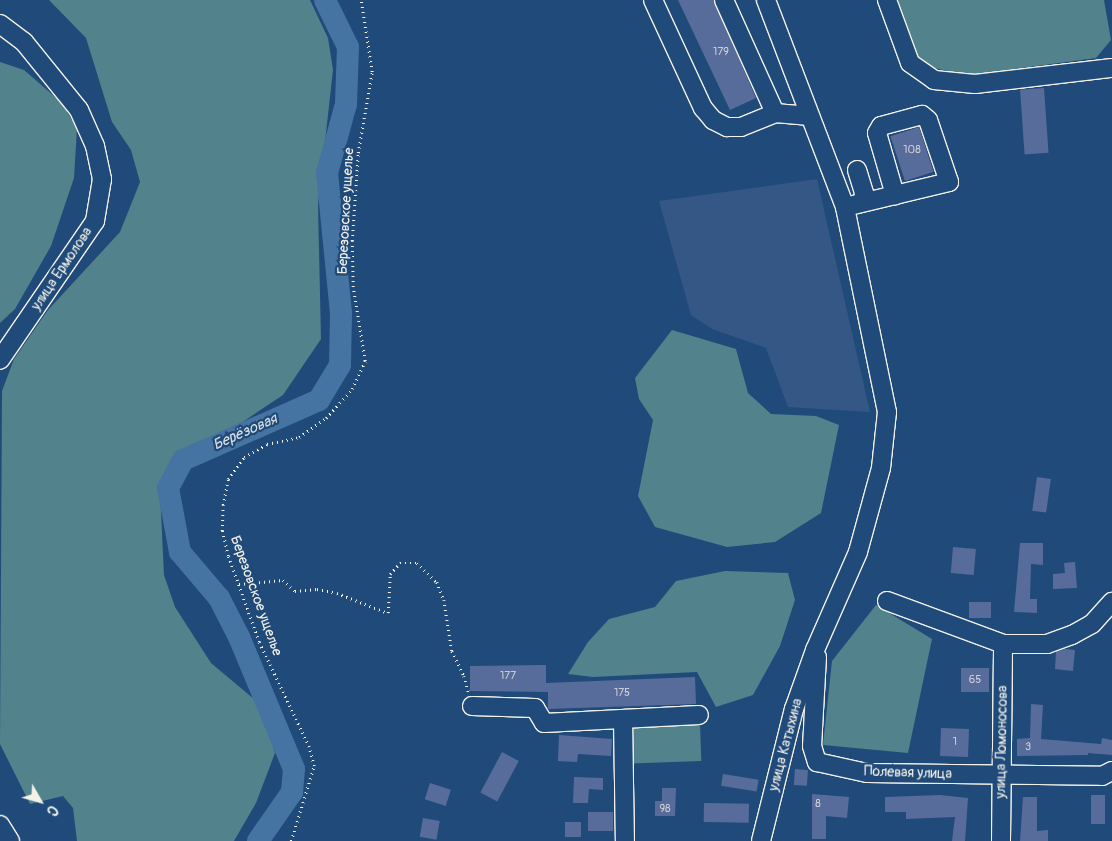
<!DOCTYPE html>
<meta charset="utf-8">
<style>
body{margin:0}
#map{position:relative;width:1112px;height:841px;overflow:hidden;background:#1f4a7a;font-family:Pangolin,sans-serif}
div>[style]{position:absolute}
.built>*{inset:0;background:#345786}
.green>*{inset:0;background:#52828b;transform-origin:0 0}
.river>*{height:22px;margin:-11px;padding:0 11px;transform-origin:11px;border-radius:11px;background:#4674a2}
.building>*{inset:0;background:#586c9c;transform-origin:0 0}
.path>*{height:2.5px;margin-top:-1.25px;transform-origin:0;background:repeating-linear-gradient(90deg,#f4f1e8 0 1px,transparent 0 5px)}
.roads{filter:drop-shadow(1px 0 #f4f1e8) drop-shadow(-1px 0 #f4f1e8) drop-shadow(0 1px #f4f1e8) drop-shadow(0 -1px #f4f1e8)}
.minor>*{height:18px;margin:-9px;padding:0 9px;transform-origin:9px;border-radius:9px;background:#1f4a7a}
span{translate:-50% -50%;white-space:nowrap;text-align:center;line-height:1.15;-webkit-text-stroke:4.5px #1f4a7a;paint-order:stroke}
.number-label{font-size:11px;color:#cdd0d5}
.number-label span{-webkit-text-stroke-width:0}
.street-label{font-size:14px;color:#f4f1e8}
.water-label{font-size:15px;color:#dadede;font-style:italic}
.north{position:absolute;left:15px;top:776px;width:50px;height:50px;-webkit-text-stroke:4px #1f4a7a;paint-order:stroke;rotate:128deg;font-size:14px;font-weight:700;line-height:20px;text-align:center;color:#f4f1e8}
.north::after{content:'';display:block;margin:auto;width:18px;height:22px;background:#f4f1e8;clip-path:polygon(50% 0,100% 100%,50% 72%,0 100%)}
</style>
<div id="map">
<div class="built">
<i style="clip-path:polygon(817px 179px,870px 412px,788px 407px,766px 348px,712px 329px,691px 315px,659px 201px)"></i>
</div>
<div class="green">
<i style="clip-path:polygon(49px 0,310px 0,328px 38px,333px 70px,318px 204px,321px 339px,283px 395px,241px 423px,183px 450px,164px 475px,160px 491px,164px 575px,175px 607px,211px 663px,261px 705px,275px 753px,256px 803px,234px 841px,77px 841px,73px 808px,63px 796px,30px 804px,0 744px,2px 391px,14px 359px,48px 310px,120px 232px,140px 182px,131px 150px,112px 122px,86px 38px)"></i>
<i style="clip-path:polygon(897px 0,1104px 0,1111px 40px,1096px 58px,955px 77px,947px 71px,926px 66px,914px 54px)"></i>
<i style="clip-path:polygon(0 62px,24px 70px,61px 102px,77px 128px,74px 178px,51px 246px,15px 309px,0 323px)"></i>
<i style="clip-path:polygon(672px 330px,736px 349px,748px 393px,771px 414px,816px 416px,839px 425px,821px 513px,775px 542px,727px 547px,655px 527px,638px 496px,653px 420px,639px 399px,635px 378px)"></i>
<i style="clip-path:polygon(725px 571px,788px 573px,795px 600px,780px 646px,753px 695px,716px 707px,697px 672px,593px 677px,568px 674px,588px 642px,609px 619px,655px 607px,676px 581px)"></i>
<i style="clip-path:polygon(876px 605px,932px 639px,908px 753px,823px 745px,832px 661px)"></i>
<i style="left:700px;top:723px;width:38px;height:70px;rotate:88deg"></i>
</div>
<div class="river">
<i style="left:258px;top:841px;width:60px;rotate:-55.2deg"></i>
<i style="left:292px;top:792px;width:23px;rotate:-85deg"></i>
<i style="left:294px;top:769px;width:143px;rotate:-112.6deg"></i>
<i style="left:239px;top:637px;width:44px;rotate:-117.1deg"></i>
<i style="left:219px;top:598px;width:60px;rotate:-130.3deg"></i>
<i style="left:180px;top:552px;width:65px;rotate:-100.6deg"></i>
<i style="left:168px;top:488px;width:32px;rotate:-62deg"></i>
<i style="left:183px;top:460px;width:149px;rotate:-23.8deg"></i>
<i style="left:319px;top:400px;width:41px;rotate:-59deg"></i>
<i style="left:340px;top:365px;width:52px;rotate:-88.9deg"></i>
<i style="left:341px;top:313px;width:141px;rotate:-95.7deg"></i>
<i style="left:327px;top:173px;width:72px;rotate:-74.6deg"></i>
<i style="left:346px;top:104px;width:57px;rotate:-88deg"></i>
<i style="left:348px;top:47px;width:52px;rotate:-116.1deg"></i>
</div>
<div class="building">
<i style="clip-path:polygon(678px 0,714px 0,756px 98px,730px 110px)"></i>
<i style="left:1044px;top:88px;width:65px;height:24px;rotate:86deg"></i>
<i style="left:919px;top:127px;width:47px;height:30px;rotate:72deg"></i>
<i style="left:1037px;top:477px;width:14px;height:34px;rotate:8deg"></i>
<i style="clip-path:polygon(1020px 543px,1043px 543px,1043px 565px,1031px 564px,1030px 599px,1037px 599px,1037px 613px,1014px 612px)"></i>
<i style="left:953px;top:547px;width:23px;height:26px;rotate:5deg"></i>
<i style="clip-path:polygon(1075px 562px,1077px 588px,1053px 589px,1053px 574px,1065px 573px,1064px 563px)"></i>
<i style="left:991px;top:602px;width:16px;height:22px;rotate:90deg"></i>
<i style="clip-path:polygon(1065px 649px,1075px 650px,1073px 671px,1055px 669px,1056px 652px)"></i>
<i style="clip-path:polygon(546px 665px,546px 683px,695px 677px,696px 704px,548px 709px,548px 692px,470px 691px,470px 666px)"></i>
<i style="left:961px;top:668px;width:28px;height:24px"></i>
<i style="clip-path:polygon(1031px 704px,1043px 705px,1041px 739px,1101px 744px,1102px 738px,1112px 740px,1112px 755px,1088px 753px,1088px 755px,1017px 756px,1017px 739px,1030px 738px)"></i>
<i style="left:941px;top:728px;width:28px;height:28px;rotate:2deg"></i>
<i style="clip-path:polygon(559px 735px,612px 739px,611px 756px,578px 754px,577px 762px,558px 761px)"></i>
<i style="left:502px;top:752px;width:19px;height:46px;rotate:28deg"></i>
<i style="left:795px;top:769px;width:13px;height:16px;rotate:4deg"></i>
<i style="left:723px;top:774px;width:36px;height:12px;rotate:9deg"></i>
<i style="clip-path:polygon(574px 777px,603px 778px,603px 790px,589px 789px,588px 803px,573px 803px)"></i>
<i style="left:430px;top:783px;width:22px;height:17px;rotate:18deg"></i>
<i style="clip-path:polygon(662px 788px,676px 788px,675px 816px,655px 816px,655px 801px,662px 801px)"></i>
<i style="clip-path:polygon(812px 794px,849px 797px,847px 818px,826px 816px,826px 839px,812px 839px)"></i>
<i style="clip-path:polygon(940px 795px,968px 798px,965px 841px,952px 841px,955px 817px,906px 819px,906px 812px,885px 812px,885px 797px)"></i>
<i style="left:1091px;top:795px;width:14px;height:29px"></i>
<i style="clip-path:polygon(1023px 797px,1037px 797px,1037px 831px,1048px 830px,1048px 841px,1020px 841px)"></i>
<i style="left:704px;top:803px;width:45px;height:19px;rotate:1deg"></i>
<i style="left:588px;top:812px;width:25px;height:19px"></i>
<i style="left:423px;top:818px;width:17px;height:19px;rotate:10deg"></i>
<i style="left:565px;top:822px;width:16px;height:15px"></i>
</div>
<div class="path">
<i style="left:239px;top:584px;width:44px;rotate:-5.2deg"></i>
<i style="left:283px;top:580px;width:16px;rotate:43deg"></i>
<i style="left:295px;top:591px;width:22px;rotate:-5deg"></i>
<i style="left:317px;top:589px;width:20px;rotate:11deg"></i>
<i style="left:337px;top:593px;width:55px;rotate:21.4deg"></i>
<i style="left:388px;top:613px;width:39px;rotate:-87deg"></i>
<i style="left:390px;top:574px;width:15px;rotate:-48deg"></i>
<i style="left:400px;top:563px;width:17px"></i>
<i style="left:417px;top:563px;width:28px;rotate:44deg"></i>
<i style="left:437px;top:582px;width:19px;rotate:69deg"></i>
<i style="left:444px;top:600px;width:52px;rotate:81.1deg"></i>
<i style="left:452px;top:651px;width:28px;rotate:64deg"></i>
<i style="left:464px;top:676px;width:19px;rotate:74deg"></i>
<i style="left:291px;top:841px;width:78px;rotate:-73deg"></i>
<i style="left:314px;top:766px;width:20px;rotate:-105deg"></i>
<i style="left:309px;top:747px;width:116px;rotate:-115.5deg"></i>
<i style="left:259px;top:642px;width:91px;rotate:-109.8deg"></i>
<i style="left:228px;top:556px;width:26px;rotate:-103deg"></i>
<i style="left:222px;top:531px;width:26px;rotate:-88deg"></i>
<i style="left:223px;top:505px;width:26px;rotate:-79deg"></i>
<i style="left:228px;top:479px;width:27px;rotate:-54deg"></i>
<i style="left:244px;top:457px;width:26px;rotate:-29deg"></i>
<i style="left:267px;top:444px;width:33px;rotate:-12deg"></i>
<i style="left:299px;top:437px;width:33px;rotate:-35deg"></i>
<i style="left:326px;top:418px;width:39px;rotate:-48deg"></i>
<i style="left:352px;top:389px;width:31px;rotate:-65deg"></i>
<i style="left:365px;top:361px;width:75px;rotate:-99.2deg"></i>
<i style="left:353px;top:287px;width:46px;rotate:-91.2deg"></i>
<i style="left:352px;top:241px;width:88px;rotate:-86.1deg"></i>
<i style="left:358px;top:153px;width:82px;rotate:-80.2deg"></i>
<i style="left:372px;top:72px;width:73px;rotate:-98.7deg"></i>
</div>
<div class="roads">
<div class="minor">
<i style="left:653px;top:0;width:119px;rotate:65.2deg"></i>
<i style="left:703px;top:108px;width:16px;rotate:50deg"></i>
<i style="left:713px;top:120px;width:16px;rotate:27deg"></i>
<i style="left:727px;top:127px;width:14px"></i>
<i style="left:741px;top:127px;width:37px;rotate:-22deg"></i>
<i style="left:775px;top:113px;width:35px;rotate:5deg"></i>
<i style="left:724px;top:0;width:124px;rotate:65.7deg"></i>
<i style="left:887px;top:0;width:67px;rotate:69.9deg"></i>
<i style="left:910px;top:63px;width:29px;rotate:35deg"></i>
<i style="left:934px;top:80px;width:41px;rotate:5.6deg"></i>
<i style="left:975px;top:84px;width:138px;rotate:-6.7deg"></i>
<i style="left:0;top:24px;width:30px;rotate:37deg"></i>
<i style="left:24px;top:42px;width:87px;rotate:51deg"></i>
<i style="left:79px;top:110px;width:39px;rotate:66deg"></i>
<i style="left:95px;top:146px;width:34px;rotate:78deg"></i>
<i style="left:102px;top:179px;width:43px;rotate:99.5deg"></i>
<i style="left:95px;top:221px;width:168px;rotate:124.4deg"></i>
<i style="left:857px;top:170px;width:24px;rotate:73deg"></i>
<i style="left:864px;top:193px;width:9px;rotate:96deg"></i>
<i style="left:845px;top:207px;width:107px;rotate:-13.5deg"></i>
<i style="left:949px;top:182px;width:65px;rotate:-108.7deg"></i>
<i style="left:928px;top:120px;width:8px;rotate:-140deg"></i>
<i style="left:922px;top:115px;width:42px;rotate:165deg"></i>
<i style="left:881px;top:126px;width:8px;rotate:120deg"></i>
<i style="left:877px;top:133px;width:65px;rotate:73.8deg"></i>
<i style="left:887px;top:601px;width:124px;rotate:20.3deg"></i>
<i style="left:1003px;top:644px;width:44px"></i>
<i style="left:1047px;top:644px;width:27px;rotate:-20deg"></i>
<i style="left:1072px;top:635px;width:23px;rotate:-29deg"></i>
<i style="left:1092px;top:624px;width:30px;rotate:-48deg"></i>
<i style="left:817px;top:657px;width:89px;rotate:93.2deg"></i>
<i style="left:812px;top:746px;width:17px;rotate:73deg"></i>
<i style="left:817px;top:762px;width:51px;rotate:12.4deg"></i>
<i style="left:867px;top:773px;width:235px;rotate:0.7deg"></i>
<i style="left:1102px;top:776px;width:11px;rotate:-27deg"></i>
<i style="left:472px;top:706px;width:63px;rotate:1.8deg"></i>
<i style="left:535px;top:708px;width:17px;rotate:59deg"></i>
<i style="left:544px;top:723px;width:155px;rotate:-3deg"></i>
<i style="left:623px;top:719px;width:122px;rotate:89.1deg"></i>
<i style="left:0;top:825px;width:19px;rotate:58deg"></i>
<i style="left:761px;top:841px;width:136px;rotate:-76deg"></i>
<i style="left:794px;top:709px;width:63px;rotate:-70.4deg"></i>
<i style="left:815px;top:650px;width:107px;rotate:-66.3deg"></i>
<i style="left:858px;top:552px;width:87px;rotate:-74.7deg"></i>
<i style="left:881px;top:468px;width:56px;rotate:-83.9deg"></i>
<i style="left:887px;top:412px;width:209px;rotate:-101.6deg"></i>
<i style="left:845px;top:207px;width:222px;rotate:-110.9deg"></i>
<i style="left:1001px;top:841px;width:197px;rotate:-89.4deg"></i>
</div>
</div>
<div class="number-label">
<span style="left:721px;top:52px">179</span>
<span style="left:912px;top:150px">108</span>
<span style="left:508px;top:676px">177</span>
<span style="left:975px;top:680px">65</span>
<span style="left:622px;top:693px">175</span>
<span style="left:955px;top:742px">1</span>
<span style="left:1028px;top:747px">3</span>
<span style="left:818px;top:804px">8</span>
<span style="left:665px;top:809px">98</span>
</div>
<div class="street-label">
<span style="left:346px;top:211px;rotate:-87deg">Березовское ущелье</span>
<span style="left:62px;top:269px;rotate:-56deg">улица Ермолова</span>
<span style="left:256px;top:596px;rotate:70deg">Березовское ущелье</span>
<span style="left:1002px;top:742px;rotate:-89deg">улица Ломоносова</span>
<span style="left:786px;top:745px;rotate:-75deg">улица Катыхина</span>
<span style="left:908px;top:773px;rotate:2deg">Полевая улица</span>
</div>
<div class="water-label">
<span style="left:245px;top:432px;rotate:-24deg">Берёзовая</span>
</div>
<div class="north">С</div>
</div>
